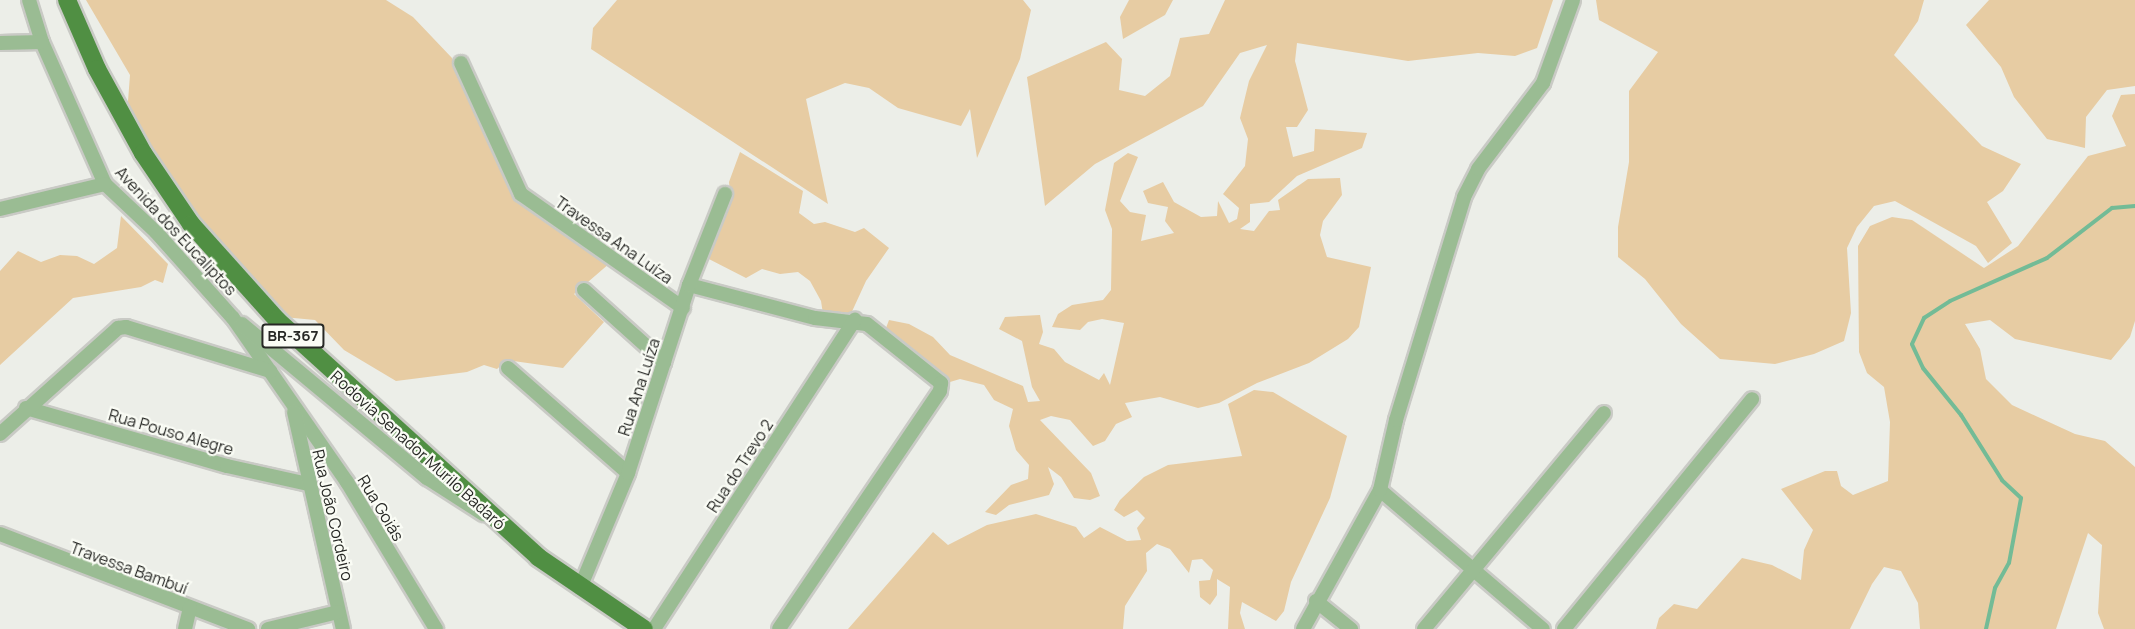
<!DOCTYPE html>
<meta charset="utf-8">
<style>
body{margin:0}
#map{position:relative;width:2135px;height:629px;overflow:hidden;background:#eceee8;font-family:Manrope,sans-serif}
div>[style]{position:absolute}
.green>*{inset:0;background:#e7cca3}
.stream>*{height:4px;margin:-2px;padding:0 2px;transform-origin:2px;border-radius:2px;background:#73bb96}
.roads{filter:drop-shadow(2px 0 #c9cac5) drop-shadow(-2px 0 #c9cac5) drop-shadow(0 2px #c9cac5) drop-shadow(0 -2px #c9cac5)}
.minor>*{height:14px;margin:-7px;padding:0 7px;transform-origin:7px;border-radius:7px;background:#9abc93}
.major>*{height:18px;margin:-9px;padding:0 9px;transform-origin:9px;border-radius:9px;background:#508f43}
span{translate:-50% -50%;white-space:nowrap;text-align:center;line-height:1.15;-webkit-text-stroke:4.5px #fafcf5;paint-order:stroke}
.shield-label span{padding:2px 4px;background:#fafcf5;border:2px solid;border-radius:4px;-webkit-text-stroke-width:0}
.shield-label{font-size:15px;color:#272825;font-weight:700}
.street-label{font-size:16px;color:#272825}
</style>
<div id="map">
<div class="green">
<i style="clip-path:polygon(86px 0,386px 0,413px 17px,452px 58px,520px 202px,610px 263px,574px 294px,604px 322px,563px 368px,507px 360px,497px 369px,484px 365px,467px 372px,396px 381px,344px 350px,315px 320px,283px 317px,193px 210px,127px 114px,130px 75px)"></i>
<i style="clip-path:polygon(617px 0,1023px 0,1031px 10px,1020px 59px,977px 158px,970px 109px,961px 126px,898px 108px,869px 88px,845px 83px,806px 99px,828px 204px,591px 49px,593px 28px)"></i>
<i style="clip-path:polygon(1129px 0,1173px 0,1165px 15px,1123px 39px,1120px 17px)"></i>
<i style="clip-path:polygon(1225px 0,1553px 0,1537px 48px,1515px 56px,1478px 53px,1408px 61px,1297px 43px,1295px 61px,1308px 110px,1297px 127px,1286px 127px,1293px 157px,1314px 151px,1315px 129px,1367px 133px,1362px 148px,1297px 176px,1269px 202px,1250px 204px,1250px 222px,1240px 229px,1254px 231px,1269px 211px,1280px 210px,1278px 200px,1308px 179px,1340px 178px,1342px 195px,1323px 221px,1320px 235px,1327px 257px,1371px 267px,1359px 327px,1348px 339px,1309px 363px,1257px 383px,1219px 403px,1198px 408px,1160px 397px,1125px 403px,1132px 417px,1116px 424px,1105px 441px,1093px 446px,1070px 420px,1051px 416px,1040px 420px,1091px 473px,1100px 496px,1090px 500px,1074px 498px,1061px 477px,1048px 467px,1054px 484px,1049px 495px,1009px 505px,996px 515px,985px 512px,1011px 485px,1028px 479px,1029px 465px,1016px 450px,1009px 426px,1013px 409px,994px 400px,984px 385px,960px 379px,950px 382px,886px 328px,889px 320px,909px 324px,933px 337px,950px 355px,1023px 386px,1028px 402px,1040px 401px,1032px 387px,1022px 341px,999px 329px,1005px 317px,1040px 315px,1043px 332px,1039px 344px,1054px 349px,1065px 362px,1099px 380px,1104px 373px,1110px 385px,1124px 323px,1102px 319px,1088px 322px,1080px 330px,1052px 327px,1058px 314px,1072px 305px,1103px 300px,1111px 290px,1112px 229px,1105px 210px,1114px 163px,1128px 153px,1138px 157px,1120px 201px,1130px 212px,1146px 215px,1141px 241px,1174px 233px,1165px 221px,1168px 207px,1148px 203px,1143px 191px,1163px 182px,1174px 202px,1201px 217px,1217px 216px,1218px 201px,1229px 223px,1237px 219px,1239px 208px,1223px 194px,1245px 166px,1248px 139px,1240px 118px,1249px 81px,1267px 45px,1240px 53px,1203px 106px,1095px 164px,1045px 206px,1027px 77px,1106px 42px,1122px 59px,1119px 90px,1145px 96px,1170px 76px,1180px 38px,1209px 34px)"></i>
<i style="clip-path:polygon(1596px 0,1924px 0,1918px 21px,1894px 55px,1982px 146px,2021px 164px,2003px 191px,1987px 202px,2012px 243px,1988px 263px,1976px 246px,1895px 201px,1874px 206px,1857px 227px,1847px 248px,1851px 313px,1844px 341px,1814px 354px,1775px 364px,1720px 359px,1681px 324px,1645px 279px,1618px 257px,1618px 227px,1629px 162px,1629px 91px,1658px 52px,1599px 20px)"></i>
<i style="clip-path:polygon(1989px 0,2135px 0,2135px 86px,2107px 90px,2086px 117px,2085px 148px,2047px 139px,2014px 97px,2001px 67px,1966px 25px)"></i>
<i style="clip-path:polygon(2135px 94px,2135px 321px,2130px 337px,2111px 360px,2015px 339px,1990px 320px,1965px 324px,1980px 349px,1986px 379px,2012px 405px,2075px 434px,2105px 441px,2135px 467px,2135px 629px,2104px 629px,2098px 613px,2102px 545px,2088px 533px,2056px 629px,1920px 629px,1918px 603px,1901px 571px,1884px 567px,1872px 584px,1850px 629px,1656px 629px,1659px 618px,1674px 604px,1697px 609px,1742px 558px,1772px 565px,1801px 580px,1804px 550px,1813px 530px,1781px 489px,1825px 471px,1837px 471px,1841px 486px,1853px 495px,1888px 481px,1890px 422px,1884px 387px,1867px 373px,1859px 352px,1858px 246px,1870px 226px,1892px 217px,1912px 220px,1984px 268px,2018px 246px,2088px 156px,2126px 146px,2112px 116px,2121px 95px)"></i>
<i style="clip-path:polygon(740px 152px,803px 191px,799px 213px,814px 224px,825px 222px,855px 232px,864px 228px,889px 248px,866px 281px,849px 318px,823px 314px,821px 301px,810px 281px,798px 272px,780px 274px,762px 269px,746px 278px,703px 256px,719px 214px,731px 202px,729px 182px)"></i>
<i style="clip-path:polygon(121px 216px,168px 264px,163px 283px,155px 280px,141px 287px,73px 298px,0 365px,0 271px,18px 251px,41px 262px,60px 255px,77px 256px,94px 264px,117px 248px)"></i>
<i style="clip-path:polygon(1254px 390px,1273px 392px,1347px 436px,1330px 498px,1291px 582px,1284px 611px,1276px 621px,1242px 602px,1240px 613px,1245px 629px,1228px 629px,1230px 587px,1217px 579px,1217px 595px,1210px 605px,1200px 597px,1199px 581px,1210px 580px,1213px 570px,1202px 559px,1192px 560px,1189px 573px,1170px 549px,1157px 544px,1146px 553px,1147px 571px,1125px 606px,1123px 629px,848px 629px,933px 532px,948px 545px,987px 525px,1036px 514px,1076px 527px,1084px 538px,1100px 527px,1127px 541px,1141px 540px,1137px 528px,1145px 518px,1137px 510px,1124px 517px,1114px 510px,1120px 500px,1144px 477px,1168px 465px,1242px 456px,1228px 404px)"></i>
</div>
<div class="stream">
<i style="left:1986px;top:629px;width:42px;rotate:-77.6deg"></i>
<i style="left:1995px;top:588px;width:29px;rotate:-61deg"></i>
<i style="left:2009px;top:563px;width:66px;rotate:-79.5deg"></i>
<i style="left:2021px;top:498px;width:26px;rotate:-137deg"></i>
<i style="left:2002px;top:480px;width:77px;rotate:-122.2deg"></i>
<i style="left:1961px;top:415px;width:60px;rotate:-129deg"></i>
<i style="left:1923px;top:368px;width:26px;rotate:-115deg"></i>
<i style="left:1912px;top:344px;width:29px;rotate:-65deg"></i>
<i style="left:1924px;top:318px;width:31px;rotate:-33deg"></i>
<i style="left:1950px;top:301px;width:106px;rotate:-23.9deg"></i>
<i style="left:2047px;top:258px;width:82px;rotate:-37.6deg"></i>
<i style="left:2112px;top:208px;width:23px;rotate:-5deg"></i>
</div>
<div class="roads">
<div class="minor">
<i style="left:29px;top:0;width:44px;rotate:72.8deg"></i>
<i style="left:42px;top:42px;width:155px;rotate:66.1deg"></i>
<i style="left:105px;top:184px;width:70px;rotate:43.3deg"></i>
<i style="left:156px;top:232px;width:115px;rotate:48.2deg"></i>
<i style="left:233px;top:318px;width:200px;rotate:55.2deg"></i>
<i style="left:347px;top:482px;width:172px;rotate:58.8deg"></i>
<i style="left:0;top:43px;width:42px;rotate:-1.4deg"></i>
<i style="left:461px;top:63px;width:144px;rotate:65.4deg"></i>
<i style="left:521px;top:194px;width:198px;rotate:35.1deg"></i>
<i style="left:0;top:209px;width:108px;rotate:-13.4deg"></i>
<i style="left:689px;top:285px;width:130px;rotate:14.7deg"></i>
<i style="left:815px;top:318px;width:52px;rotate:6.6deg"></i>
<i style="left:867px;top:324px;width:95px;rotate:38.6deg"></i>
<i style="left:941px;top:383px;width:8px;rotate:97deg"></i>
<i style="left:940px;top:391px;width:287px;rotate:124.1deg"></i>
<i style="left:584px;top:290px;width:108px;rotate:42deg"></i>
<i style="left:242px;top:324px;width:241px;rotate:39.8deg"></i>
<i style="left:427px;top:478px;width:67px;rotate:32.7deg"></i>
<i style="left:508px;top:368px;width:159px;rotate:41.2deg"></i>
<i style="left:26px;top:408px;width:209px;rotate:16.1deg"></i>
<i style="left:227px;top:466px;width:83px;rotate:12.5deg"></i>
<i style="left:294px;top:412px;width:222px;rotate:77.3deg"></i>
<i style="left:0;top:434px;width:159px;rotate:-41.9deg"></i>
<i style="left:118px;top:328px;width:8px;rotate:-7deg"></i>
<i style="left:126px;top:327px;width:151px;rotate:17deg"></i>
<i style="left:1380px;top:490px;width:214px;rotate:40.5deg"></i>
<i style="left:0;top:534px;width:266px;rotate:21deg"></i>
<i style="left:580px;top:588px;width:125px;rotate:-67.3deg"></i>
<i style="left:628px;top:473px;width:198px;rotate:-72deg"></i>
<i style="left:689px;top:285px;width:98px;rotate:-68.4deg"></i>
<i style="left:1316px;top:601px;width:45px;rotate:38.7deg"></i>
<i style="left:185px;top:629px;width:22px;rotate:-77deg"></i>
<i style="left:268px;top:629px;width:72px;rotate:-13.7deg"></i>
<i style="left:654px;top:629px;width:369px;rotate:-57deg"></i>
<i style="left:1303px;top:629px;width:159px;rotate:-61deg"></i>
<i style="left:1380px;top:490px;width:72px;rotate:-77.1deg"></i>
<i style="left:1396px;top:420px;width:233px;rotate:-73deg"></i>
<i style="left:1464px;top:197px;width:31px;rotate:-63deg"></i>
<i style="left:1478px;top:169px;width:108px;rotate:-52.9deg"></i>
<i style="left:1543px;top:83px;width:88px;rotate:-70.1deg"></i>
<i style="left:1424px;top:629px;width:281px;rotate:-50.2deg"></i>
<i style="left:1564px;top:629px;width:297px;rotate:-50.7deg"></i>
</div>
<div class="major">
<i style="left:67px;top:0;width:75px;rotate:66.5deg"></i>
<i style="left:97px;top:69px;width:96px;rotate:61.3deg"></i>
<i style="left:143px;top:153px;width:86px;rotate:55.9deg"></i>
<i style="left:191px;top:224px;width:129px;rotate:48.1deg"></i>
<i style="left:277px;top:320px;width:353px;rotate:42.2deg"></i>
<i style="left:538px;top:557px;width:128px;rotate:34.2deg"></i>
</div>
</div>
<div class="shield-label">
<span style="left:293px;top:336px">BR-367</span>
</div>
<div class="street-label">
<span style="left:176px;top:231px;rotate:47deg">Avenida dos Eucaliptos</span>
<span style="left:614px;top:240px;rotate:35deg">Travessa Ana Luíza</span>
<span style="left:639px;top:387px;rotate:-72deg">Rua Ana Luíza</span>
<span style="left:171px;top:432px;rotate:16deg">Rua Pouso Alegre</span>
<span style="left:418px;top:450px;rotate:42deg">Rodovia Senador Murilo Badaró</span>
<span style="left:740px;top:466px;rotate:-57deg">Rua do Trevo 2</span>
<span style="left:381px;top:508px;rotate:59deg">Rua Goiás</span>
<span style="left:333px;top:515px;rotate:77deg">Rua João Cordeiro</span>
<span style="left:129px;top:568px;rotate:20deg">Travessa Bambuí</span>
</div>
</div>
